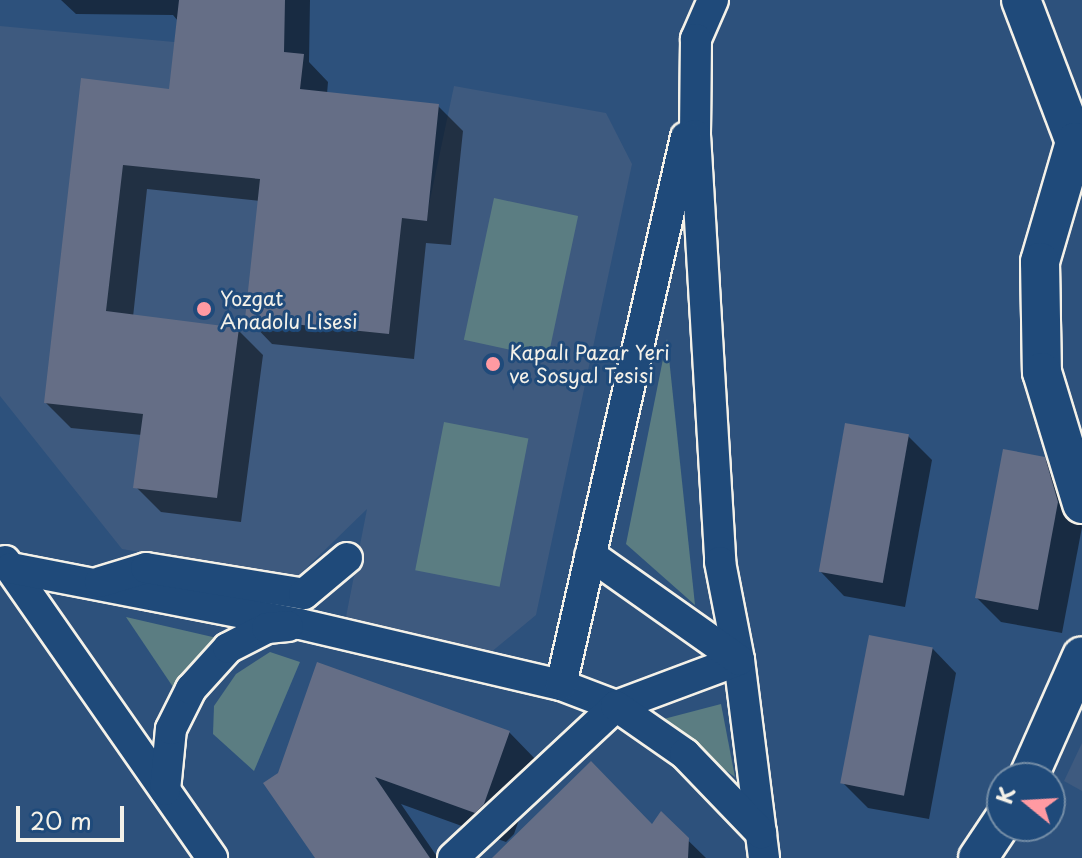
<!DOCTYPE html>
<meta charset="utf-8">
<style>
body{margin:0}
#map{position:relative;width:1082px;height:858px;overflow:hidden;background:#2d517c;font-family:"Playpen Sans",sans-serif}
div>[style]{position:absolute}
.built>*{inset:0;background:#3e5a7f}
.green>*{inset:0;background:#5b7d82;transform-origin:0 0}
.shadow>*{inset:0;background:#0007}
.building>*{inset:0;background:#656e86;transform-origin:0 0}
.roads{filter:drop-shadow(2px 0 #f4f1e8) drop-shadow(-2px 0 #f4f1e8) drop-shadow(0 2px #f4f1e8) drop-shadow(0 -2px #f4f1e8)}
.minor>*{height:30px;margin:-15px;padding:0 15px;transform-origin:15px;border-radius:15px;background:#1f4a7a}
.tertiary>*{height:38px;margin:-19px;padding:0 19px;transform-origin:19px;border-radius:19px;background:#1f4a7a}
.dots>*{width:22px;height:22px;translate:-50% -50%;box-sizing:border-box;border:4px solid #1f4a7a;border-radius:50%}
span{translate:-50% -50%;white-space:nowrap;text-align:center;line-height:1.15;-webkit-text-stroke:6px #1f4a7a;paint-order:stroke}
.poi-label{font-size:20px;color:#f4f1e8}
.left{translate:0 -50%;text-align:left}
.north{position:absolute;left:986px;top:762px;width:80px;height:80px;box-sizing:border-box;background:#1f4a7a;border:2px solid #748da6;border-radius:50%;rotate:288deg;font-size:22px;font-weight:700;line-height:32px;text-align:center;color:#f4f1e8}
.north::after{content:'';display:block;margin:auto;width:28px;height:36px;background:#ff9aa2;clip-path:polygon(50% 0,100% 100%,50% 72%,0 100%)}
.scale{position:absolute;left:16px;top:806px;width:108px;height:36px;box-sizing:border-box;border:4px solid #f4f1e8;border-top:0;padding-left:10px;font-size:24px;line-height:28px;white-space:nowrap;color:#f4f1e8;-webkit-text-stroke:6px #1f4a7a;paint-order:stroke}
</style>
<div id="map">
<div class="built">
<i style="clip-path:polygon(0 26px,304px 54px,300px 89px,428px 209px,454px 86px,606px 113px,632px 164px,536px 615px,490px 653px,345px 622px,367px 509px,295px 579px,122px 549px,0 396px)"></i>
<i style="clip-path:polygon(1082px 743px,1082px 791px,1064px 781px)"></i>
</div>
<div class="green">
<i style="left:494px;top:198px;width:86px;height:145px;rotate:12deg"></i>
<i style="clip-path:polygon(667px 339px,695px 605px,626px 544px)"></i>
<i style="left:444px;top:422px;width:86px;height:151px;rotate:11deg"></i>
<i style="clip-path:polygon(126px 617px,217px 638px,173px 687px)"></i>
<i style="clip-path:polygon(270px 652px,300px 662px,254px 771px,213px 734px,214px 706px,236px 674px)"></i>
<i style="clip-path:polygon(721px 704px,735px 777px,656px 721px)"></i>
</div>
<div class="shadow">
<i style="clip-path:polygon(61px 0,310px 0,309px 62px,328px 82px,327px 94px,438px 106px,463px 131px,451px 245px,426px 243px,414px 359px,272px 344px,247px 318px,260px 201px,147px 189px,133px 317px,238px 330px,263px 355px,241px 522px,161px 512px,136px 487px,142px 435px,71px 428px,46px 403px,83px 81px,171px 91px,178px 21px,173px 15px,76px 14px)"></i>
<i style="clip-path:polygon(908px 436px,932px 460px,905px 607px,844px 596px,820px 571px)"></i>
<i style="clip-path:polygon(1044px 458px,1068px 483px,1082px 527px,1062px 633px,1001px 622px,977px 598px)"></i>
<i style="clip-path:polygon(932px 648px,956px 673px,929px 819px,868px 808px,844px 784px)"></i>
<i style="clip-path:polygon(509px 732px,539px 763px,514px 834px,506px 842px,401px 804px,438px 858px,317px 858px,266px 784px)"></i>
<i style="clip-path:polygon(661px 814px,706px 858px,495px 858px,653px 826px)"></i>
</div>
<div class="building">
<i style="clip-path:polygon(179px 0,285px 0,284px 52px,304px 54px,300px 89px,439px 104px,427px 221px,402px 218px,389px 334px,245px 319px,260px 179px,123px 165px,106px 311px,239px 328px,217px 498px,133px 488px,143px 414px,44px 403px,81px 78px,169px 89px)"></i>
<i style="left:845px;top:423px;width:65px;height:151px;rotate:10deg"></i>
<i style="clip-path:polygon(1003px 449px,1045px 457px,1058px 502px,1038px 610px,975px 598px)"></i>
<i style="left:869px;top:635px;width:65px;height:151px;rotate:11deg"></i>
<i style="clip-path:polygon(317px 662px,510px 731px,484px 804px,475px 813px,375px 777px,430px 858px,315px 858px,263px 783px,278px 773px)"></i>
<i style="clip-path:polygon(591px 761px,652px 824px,661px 811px,689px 838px,688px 858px,492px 858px)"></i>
</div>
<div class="roads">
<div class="minor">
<i style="left:713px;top:0;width:43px;rotate:113.6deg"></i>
<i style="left:696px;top:39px;width:96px;rotate:90.6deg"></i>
<i style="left:695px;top:135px;width:428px;rotate:86.6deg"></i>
<i style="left:720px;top:562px;width:100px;rotate:79deg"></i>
<i style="left:739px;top:660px;width:200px;rotate:82.8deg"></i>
<i style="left:5px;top:561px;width:362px;rotate:55.1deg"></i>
<i style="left:11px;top:568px;width:294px;rotate:11deg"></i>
<i style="left:300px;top:624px;width:268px;rotate:13.2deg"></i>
<i style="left:561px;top:685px;width:59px;rotate:20.9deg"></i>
<i style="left:616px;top:706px;width:131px;rotate:-20.5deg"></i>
<i style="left:739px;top:660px;width:182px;rotate:-144.8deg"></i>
<i style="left:100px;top:582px;width:48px;rotate:-16.9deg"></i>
<i style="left:146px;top:568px;width:160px;rotate:9.3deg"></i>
<i style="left:304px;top:594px;width:56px;rotate:-39.9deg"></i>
<i style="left:561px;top:685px;width:562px;rotate:-77.15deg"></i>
<i style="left:165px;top:790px;width:61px;rotate:-84.4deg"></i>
<i style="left:171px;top:729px;width:45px;rotate:-63.4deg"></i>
<i style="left:191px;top:689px;width:55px;rotate:-47.9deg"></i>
<i style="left:228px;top:648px;width:44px;rotate:-27.1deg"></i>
<i style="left:267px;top:628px;width:21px;rotate:-5deg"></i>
<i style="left:453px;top:858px;width:223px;rotate:-43deg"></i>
<i style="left:616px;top:706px;width:84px;rotate:34.8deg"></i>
<i style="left:685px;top:754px;width:110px;rotate:46.1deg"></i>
</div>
<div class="tertiary">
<i style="left:1021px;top:0;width:152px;rotate:69.2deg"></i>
<i style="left:1075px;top:142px;width:11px;rotate:49deg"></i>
<i style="left:1075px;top:142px;width:125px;rotate:106.3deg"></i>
<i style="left:1040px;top:262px;width:110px;rotate:89deg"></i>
<i style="left:1042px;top:372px;width:138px;rotate:73.1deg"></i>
<i style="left:1028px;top:778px;width:133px;rotate:-66.1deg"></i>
<i style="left:978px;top:858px;width:43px;rotate:-56.3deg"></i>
</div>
</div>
<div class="dots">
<i style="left:204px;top:309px;background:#ff9aa2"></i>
<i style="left:493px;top:364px;background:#ff9aa2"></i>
</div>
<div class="poi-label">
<span class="left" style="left:220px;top:310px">Yozgat<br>Anadolu Lisesi</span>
<span class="left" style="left:509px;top:364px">Kapalı Pazar Yeri<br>ve Sosyal Tesisi</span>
</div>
<div class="north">K</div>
<div class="scale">20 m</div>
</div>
